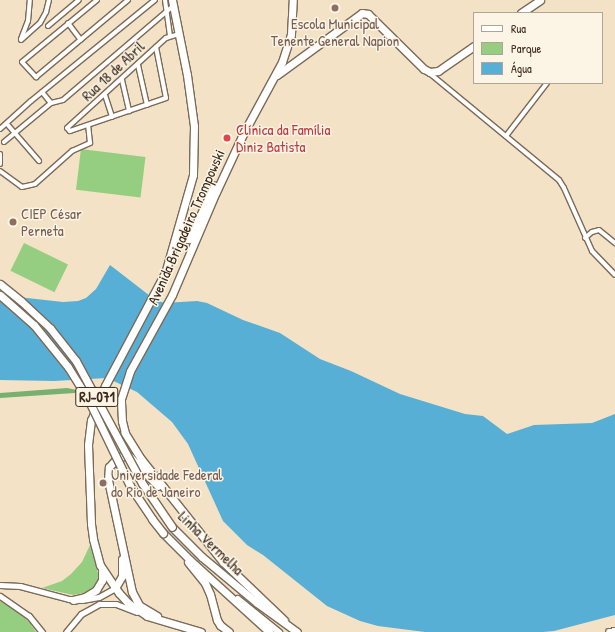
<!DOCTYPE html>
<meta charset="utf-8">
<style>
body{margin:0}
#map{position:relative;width:615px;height:632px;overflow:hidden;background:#f3e2c5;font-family:"Patrick Hand",sans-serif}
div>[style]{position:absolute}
.green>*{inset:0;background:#96ce81;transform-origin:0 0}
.forest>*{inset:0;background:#78b16f}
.water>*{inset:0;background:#58afd5}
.roads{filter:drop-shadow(1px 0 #7b6a58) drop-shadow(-1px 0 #7b6a58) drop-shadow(0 1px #7b6a58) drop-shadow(0 -1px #7b6a58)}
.minor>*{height:4px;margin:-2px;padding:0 2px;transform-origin:2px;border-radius:2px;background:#fff}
.tertiary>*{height:5px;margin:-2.5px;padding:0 2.5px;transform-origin:2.5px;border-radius:2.5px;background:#fff}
.secondary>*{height:5.5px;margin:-2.75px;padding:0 2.75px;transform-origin:2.75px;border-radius:2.75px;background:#fff}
.trunk>*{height:7px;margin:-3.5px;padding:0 3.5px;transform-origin:3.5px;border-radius:3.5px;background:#fff}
.motorway>*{height:7px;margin:-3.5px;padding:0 3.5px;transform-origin:3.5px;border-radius:3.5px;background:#fff}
.bridges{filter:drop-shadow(1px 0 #7b6a58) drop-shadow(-1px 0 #7b6a58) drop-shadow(0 1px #7b6a58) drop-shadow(0 -1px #7b6a58)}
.motorway-bridge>*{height:7px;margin:-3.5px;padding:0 3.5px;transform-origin:3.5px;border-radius:3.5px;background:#fff}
.dots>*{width:11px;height:11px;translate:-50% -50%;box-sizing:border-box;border:2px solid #fcf5e5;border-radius:50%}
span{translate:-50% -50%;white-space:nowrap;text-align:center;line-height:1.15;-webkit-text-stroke:3px #fcf5e5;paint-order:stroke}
.shield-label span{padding:1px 3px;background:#fcf5e5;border:1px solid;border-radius:3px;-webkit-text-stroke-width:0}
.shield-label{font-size:14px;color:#3b2a1e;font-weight:700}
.education-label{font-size:15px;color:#785e54}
.left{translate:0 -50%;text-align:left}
.street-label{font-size:15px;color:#3b2a1e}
.health-label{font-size:15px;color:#be3a42}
.legend{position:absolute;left:473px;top:12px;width:130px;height:72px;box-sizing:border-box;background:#fcf5e5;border:1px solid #afa495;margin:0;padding:5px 7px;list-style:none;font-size:12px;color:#3b2a1e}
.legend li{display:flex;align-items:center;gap:8px;height:20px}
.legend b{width:20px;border:1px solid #afa495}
</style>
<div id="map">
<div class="green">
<i style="left:81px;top:149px;width:65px;height:41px;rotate:7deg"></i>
<i style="left:24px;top:243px;width:49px;height:31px;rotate:26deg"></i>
<i style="clip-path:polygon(90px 545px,100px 580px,95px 587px,88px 592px,73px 595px,42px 588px,62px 581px,71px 574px,82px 562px)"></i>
<i style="clip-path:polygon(0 601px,19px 612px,30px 623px,36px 632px,0 632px)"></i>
</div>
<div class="forest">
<i style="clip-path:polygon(67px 388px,77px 390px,75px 393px,0 398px,0 393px)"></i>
</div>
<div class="water">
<i style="clip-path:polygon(110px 265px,154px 299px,164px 303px,197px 301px,207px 303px,243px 320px,280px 333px,320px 359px,351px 371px,400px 394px,465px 414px,483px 416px,507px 434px,534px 425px,592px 423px,615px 414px,615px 615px,554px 631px,543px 632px,425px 632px,378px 626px,360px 621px,327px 606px,263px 555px,247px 545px,223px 521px,188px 444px,172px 422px,137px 392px,107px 378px,54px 381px,0 380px,0 295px,63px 302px,78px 301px,86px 298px,96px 289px)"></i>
</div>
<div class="roads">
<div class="minor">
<i style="left:97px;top:0;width:97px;rotate:140.4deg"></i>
<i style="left:22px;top:62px;width:21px;rotate:47deg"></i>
<i style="left:36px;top:77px;width:120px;rotate:-39.9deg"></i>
<i style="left:165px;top:0;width:35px;rotate:82deg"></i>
<i style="left:68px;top:23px;width:21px;rotate:53deg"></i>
<i style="left:48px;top:26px;width:40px;rotate:-40deg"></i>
<i style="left:21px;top:39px;width:19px;rotate:-69deg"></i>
<i style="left:28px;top:21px;width:21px;rotate:-85deg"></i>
<i style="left:21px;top:40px;width:25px;rotate:-42deg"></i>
<i style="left:40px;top:23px;width:13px;rotate:-61deg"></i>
<i style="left:46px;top:12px;width:12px;rotate:-76deg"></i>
<i style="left:156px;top:47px;width:52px;rotate:78.9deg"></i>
<i style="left:166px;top:98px;width:102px;rotate:161deg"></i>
<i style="left:70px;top:131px;width:4px;rotate:-135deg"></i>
<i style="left:67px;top:128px;width:134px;rotate:-42.3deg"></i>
<i style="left:166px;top:38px;width:14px;rotate:-17deg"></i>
<i style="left:138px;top:65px;width:41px;rotate:77.3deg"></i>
<i style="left:428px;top:72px;width:170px;rotate:39.5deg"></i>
<i style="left:559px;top:180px;width:9px;rotate:58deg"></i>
<i style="left:564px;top:188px;width:69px;rotate:66deg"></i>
<i style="left:592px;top:251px;width:33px;rotate:46deg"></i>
<i style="left:122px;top:80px;width:32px;rotate:77deg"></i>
<i style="left:42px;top:92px;width:14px;rotate:51deg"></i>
<i style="left:105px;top:95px;width:23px;rotate:72deg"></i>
<i style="left:7px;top:124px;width:49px;rotate:49.1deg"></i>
<i style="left:0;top:129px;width:42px;rotate:-42.1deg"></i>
<i style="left:31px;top:101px;width:160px;rotate:-39.2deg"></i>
<i style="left:506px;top:136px;width:67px;rotate:-52.3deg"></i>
<i style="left:4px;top:142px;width:61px;rotate:-39.7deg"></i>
<i style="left:51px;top:103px;width:12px;rotate:-14deg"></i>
<i style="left:63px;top:100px;width:145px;rotate:-40.5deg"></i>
<i style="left:0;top:154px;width:10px;rotate:90deg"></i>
<i style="left:0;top:171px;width:27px;rotate:36deg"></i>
<i style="left:22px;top:187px;width:13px;rotate:-13deg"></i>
<i style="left:35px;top:184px;width:50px;rotate:-41.7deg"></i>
<i style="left:72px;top:151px;width:20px;rotate:-24deg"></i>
<i style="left:90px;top:143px;width:18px;rotate:-96deg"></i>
<i style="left:585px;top:238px;width:9px;rotate:-41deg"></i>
<i style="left:592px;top:232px;width:7px;rotate:-16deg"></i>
<i style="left:599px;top:230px;width:21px;rotate:39deg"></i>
</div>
<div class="tertiary">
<i style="left:0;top:585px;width:20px;rotate:3deg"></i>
<i style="left:20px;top:586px;width:51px;rotate:14.9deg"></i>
<i style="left:69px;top:599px;width:13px;rotate:4deg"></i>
<i style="left:82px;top:600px;width:17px;rotate:-10deg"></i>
<i style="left:99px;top:597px;width:18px;rotate:-29deg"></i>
<i style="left:0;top:596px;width:35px;rotate:35deg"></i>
<i style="left:29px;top:616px;width:21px;rotate:51deg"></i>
<i style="left:66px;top:632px;width:23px;rotate:-50deg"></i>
<i style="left:81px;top:614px;width:21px;rotate:-29deg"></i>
<i style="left:99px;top:604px;width:17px"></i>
<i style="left:116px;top:604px;width:22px;rotate:21deg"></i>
</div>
<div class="secondary">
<i style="left:238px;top:599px;width:53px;rotate:38.8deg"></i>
</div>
<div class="trunk">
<i style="left:172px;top:0;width:76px;rotate:78.7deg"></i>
<i style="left:187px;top:75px;width:51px;rotate:82.2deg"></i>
<i style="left:194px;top:126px;width:49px;rotate:91.2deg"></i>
<i style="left:193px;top:175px;width:102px;rotate:105.9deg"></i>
<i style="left:165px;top:273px;width:128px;rotate:118deg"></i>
<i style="left:105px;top:386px;width:37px;rotate:112deg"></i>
<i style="left:91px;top:420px;width:25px;rotate:97deg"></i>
<i style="left:88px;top:445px;width:79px;rotate:87.8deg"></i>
<i style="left:91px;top:524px;width:15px;rotate:82deg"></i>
<i style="left:93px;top:539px;width:27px;rotate:75deg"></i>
<i style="left:100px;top:565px;width:34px;rotate:56deg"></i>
<i style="left:119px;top:593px;width:13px;rotate:48deg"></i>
<i style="left:128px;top:603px;width:23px;rotate:34deg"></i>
<i style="left:147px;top:616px;width:56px;rotate:16.5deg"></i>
<i style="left:521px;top:13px;width:23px;rotate:-34deg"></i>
<i style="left:277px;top:75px;width:105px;rotate:-36.1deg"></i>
<i style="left:362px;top:13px;width:6px;rotate:9deg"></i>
<i style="left:368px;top:14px;width:78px;rotate:44.5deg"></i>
<i style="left:424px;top:69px;width:7px;rotate:27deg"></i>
<i style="left:430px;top:72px;width:8px;rotate:-7deg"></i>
<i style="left:438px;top:71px;width:44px;rotate:-34.8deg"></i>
<i style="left:181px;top:227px;width:10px;rotate:90deg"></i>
<i style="left:181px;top:237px;width:4px;rotate:27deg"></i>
<i style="left:185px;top:239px;width:4px"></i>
<i style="left:189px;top:239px;width:59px;rotate:-64.7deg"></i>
<i style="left:115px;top:588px;width:14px;rotate:-60deg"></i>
<i style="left:122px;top:576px;width:17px;rotate:-90deg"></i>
<i style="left:73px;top:600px;width:12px;rotate:-14deg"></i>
<i style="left:85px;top:597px;width:13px;rotate:-32deg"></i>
<i style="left:96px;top:590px;width:12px;rotate:-59deg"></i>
<i style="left:102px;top:580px;width:9px;rotate:-90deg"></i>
<i style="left:157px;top:616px;width:21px;rotate:-149deg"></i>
<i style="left:139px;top:605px;width:15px;rotate:-118deg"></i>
<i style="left:132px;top:592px;width:115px;rotate:-102.1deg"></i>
<i style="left:108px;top:480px;width:13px;rotate:-86deg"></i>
<i style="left:109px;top:467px;width:13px;rotate:-48deg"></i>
<i style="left:118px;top:457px;width:7px;rotate:-8deg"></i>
<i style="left:125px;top:456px;width:5px;rotate:11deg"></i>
<i style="left:130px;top:457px;width:40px;rotate:46deg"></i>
<i style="left:284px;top:620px;width:84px;rotate:-136.4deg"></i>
<i style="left:223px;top:562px;width:132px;rotate:-128.5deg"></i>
<i style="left:141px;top:459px;width:31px;rotate:-122deg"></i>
<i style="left:125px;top:433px;width:12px;rotate:-104deg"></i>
<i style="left:122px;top:421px;width:22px;rotate:-93deg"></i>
<i style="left:121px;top:399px;width:29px;rotate:-72deg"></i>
<i style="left:130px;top:371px;width:87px;rotate:-61.1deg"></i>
<i style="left:172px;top:295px;width:112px;rotate:-66.9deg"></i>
<i style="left:216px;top:192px;width:64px;rotate:-65deg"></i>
<i style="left:243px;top:134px;width:82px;rotate:-61.6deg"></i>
<i style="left:282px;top:62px;width:29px;rotate:-72deg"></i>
<i style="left:291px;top:34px;width:34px;rotate:-87deg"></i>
</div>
<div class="motorway">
<i style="left:172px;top:527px;width:42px;rotate:45deg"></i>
<i style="left:202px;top:557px;width:72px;rotate:39.9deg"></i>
<i style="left:257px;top:603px;width:49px;rotate:35.9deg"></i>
<i style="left:163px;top:533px;width:38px;rotate:45deg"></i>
<i style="left:190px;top:560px;width:107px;rotate:42.3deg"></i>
<i style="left:188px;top:562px;width:27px;rotate:51deg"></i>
<i style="left:205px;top:583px;width:12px;rotate:66deg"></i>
<i style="left:210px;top:594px;width:27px;rotate:75deg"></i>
<i style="left:217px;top:620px;width:6px;rotate:59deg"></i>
<i style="left:220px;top:625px;width:11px;rotate:38deg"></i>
<i style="left:609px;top:632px;width:6px;rotate:-9deg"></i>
</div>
</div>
<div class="bridges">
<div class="motorway-bridge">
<i style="left:0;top:284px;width:27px;rotate:39deg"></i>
<i style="left:21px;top:301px;width:40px;rotate:43deg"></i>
<i style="left:50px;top:328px;width:42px;rotate:51.8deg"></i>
<i style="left:76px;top:361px;width:139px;rotate:61.6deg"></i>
<i style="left:142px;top:483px;width:53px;rotate:55.7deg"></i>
<i style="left:0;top:295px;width:45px;rotate:41.4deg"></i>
<i style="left:34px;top:325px;width:54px;rotate:51deg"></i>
<i style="left:68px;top:367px;width:40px;rotate:58deg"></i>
<i style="left:89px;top:401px;width:94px;rotate:64.2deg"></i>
<i style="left:130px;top:486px;width:40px;rotate:56deg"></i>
<i style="left:152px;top:519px;width:18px;rotate:52deg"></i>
</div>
</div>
<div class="dots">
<i style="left:335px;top:8px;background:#8d6e63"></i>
<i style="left:227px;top:138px;background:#e0444e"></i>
<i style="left:13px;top:222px;background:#8d6e63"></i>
<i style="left:103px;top:483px;background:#8d6e63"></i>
</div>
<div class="shield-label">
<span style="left:97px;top:397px">RJ-071</span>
</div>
<div class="education-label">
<span style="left:335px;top:32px">Escola Municipal<br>Tenente General Napion</span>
<span class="left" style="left:21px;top:222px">CIEP César<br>Perneta</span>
<span class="left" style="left:111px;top:483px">Universidade Federal<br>do Rio de Janeiro</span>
</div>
<div class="street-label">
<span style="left:113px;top:71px;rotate:-43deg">Rua 18 de Abril</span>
<span style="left:186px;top:227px;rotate:-66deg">Avenida Brigadeiro Trompowski</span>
<span style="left:211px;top:543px;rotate:44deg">Linha Vermelha</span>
</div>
<div class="health-label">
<span class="left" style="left:236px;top:138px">Clínica da Família<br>Diniz Batista</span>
</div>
<ul class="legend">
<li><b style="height:5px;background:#fff"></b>Rua</li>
<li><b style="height:11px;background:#96ce81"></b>Parque</li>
<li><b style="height:11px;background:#58afd5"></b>Água</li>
</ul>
</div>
